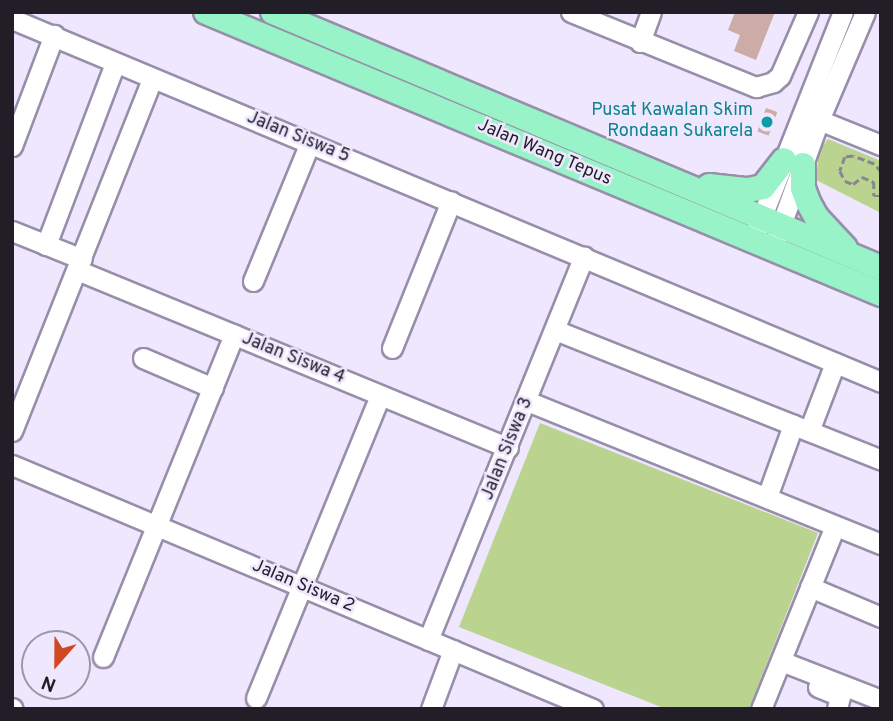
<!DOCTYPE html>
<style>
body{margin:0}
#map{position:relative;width:893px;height:721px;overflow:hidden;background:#eee7fe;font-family:Overpass,sans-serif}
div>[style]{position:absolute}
.green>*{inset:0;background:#bad38f}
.building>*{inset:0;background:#cdaca7;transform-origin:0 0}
.path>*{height:2.5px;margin-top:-1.25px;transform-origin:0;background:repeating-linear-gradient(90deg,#8a8596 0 7px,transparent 0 10.5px)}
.roads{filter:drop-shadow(2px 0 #978fa9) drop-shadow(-2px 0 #978fa9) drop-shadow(0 2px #978fa9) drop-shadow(0 -2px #978fa9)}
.minor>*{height:19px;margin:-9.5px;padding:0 9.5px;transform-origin:9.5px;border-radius:9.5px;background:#fff}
.major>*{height:24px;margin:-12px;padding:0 12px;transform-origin:12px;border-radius:12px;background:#98f4c8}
.dots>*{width:19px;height:19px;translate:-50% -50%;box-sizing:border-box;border:4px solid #eee7fe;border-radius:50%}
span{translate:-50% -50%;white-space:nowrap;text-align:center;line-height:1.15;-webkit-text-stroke:5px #eee7fe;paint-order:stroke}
.culture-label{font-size:18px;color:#0d838f}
.right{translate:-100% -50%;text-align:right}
.street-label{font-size:18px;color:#211e28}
.frame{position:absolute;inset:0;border:14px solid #211e28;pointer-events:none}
.north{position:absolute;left:21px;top:630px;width:70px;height:70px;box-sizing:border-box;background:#eee7fe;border:2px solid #9c97a8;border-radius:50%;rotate:201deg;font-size:19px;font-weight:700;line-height:28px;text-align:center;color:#211e28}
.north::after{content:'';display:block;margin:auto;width:24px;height:32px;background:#d14723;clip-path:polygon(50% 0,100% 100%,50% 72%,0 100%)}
</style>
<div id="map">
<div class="green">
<i style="clip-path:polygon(828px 139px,881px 161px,881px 213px,816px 180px,819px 150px)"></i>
<i style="clip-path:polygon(540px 423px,818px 533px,749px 709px,666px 709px,459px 627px)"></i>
</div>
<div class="building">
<i style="clip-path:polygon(735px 12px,775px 12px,756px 60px,734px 51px,740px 35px,728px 30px)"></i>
<i style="left:766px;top:108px;width:12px;height:25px;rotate:20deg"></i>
</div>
<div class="path">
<i style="left:881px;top:172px;width:11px;rotate:-131deg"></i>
<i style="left:874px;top:164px;width:22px;rotate:-159deg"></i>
<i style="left:853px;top:156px;width:8px;rotate:173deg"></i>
<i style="left:845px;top:157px;width:15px;rotate:110deg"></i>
<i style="left:840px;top:171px;width:11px;rotate:63deg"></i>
<i style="left:845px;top:181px;width:9px;rotate:21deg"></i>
<i style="left:853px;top:184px;width:11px;rotate:-38deg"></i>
<i style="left:862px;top:177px;width:13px;rotate:23deg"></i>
<i style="left:874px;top:182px;width:14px;rotate:90deg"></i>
<i style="left:874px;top:196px;width:7px"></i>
</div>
<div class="roads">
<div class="minor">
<i style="left:571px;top:12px;width:200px;rotate:22.1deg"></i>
<i style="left:756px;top:87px;width:18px;rotate:-16deg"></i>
<i style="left:773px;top:82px;width:9px;rotate:-41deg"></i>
<i style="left:780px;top:76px;width:70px;rotate:-66.4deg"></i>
<i style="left:12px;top:19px;width:942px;rotate:22.67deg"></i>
<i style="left:640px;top:42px;width:32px;rotate:-70deg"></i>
<i style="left:819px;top:120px;width:67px;rotate:22deg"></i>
<i style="left:12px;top:146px;width:119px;rotate:-69.3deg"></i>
<i style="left:757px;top:229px;width:233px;rotate:-68.4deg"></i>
<i style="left:12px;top:231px;width:75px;rotate:21.8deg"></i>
<i style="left:776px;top:239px;width:127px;rotate:-70.1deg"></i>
<i style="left:819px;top:120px;width:117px;rotate:-66.9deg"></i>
<i style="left:46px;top:245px;width:195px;rotate:-69.2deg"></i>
<i style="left:77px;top:270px;width:466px;rotate:22.4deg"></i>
<i style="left:253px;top:281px;width:149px;rotate:-67.6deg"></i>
<i style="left:555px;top:330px;width:351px;rotate:21.7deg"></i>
<i style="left:392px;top:348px;width:158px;rotate:-68.1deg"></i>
<i style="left:143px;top:358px;width:76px;rotate:23.2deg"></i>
<i style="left:527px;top:401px;width:382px;rotate:22deg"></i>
<i style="left:12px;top:431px;width:379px;rotate:-68.3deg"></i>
<i style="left:809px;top:431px;width:73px;rotate:-69.1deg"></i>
<i style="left:12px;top:465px;width:630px;rotate:22.78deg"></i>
<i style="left:767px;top:497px;width:77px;rotate:-70.1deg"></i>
<i style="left:810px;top:587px;width:77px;rotate:22.9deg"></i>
<i style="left:428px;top:640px;width:414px;rotate:-67.9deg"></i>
<i style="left:103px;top:657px;width:348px;rotate:-67.9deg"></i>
<i style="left:781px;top:661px;width:107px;rotate:21.3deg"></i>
<i style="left:818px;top:687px;width:24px;rotate:22deg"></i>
<i style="left:840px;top:696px;width:13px;rotate:103deg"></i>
<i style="left:256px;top:698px;width:327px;rotate:-67.7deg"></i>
<i style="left:12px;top:708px;width:1px;rotate:45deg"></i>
<i style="left:431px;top:709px;width:63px;rotate:-69.6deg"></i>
<i style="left:761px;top:709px;width:197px;rotate:-68deg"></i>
</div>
<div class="major">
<i style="left:206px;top:12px;width:732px;rotate:22.67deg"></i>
<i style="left:273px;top:12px;width:660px;rotate:22.83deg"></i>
<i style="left:803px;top:165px;width:23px;rotate:90deg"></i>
<i style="left:803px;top:188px;width:15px;rotate:70deg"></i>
<i style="left:808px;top:202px;width:18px;rotate:61deg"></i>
<i style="left:817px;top:218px;width:41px;rotate:47deg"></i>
<i style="left:709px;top:186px;width:39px;rotate:6deg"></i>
<i style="left:748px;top:190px;width:15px;rotate:-11deg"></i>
<i style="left:763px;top:187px;width:34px;rotate:-52deg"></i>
</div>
</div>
<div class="dots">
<i style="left:767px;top:122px;background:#0f9aa8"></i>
</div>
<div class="culture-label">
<span class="right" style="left:753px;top:122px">Pusat Kawalan Skim<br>Rondaan Sukarela</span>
</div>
<div class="street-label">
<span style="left:298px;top:138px;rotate:22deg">Jalan Siswa 5</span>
<span style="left:544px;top:153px;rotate:23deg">Jalan Wang Tepus</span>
<span style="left:293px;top:359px;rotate:22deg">Jalan Siswa 4</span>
<span style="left:508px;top:449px;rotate:-68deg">Jalan Siswa 3</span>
<span style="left:303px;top:587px;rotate:23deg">Jalan Siswa 2</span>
</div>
<div class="frame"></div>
<div class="north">N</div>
</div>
